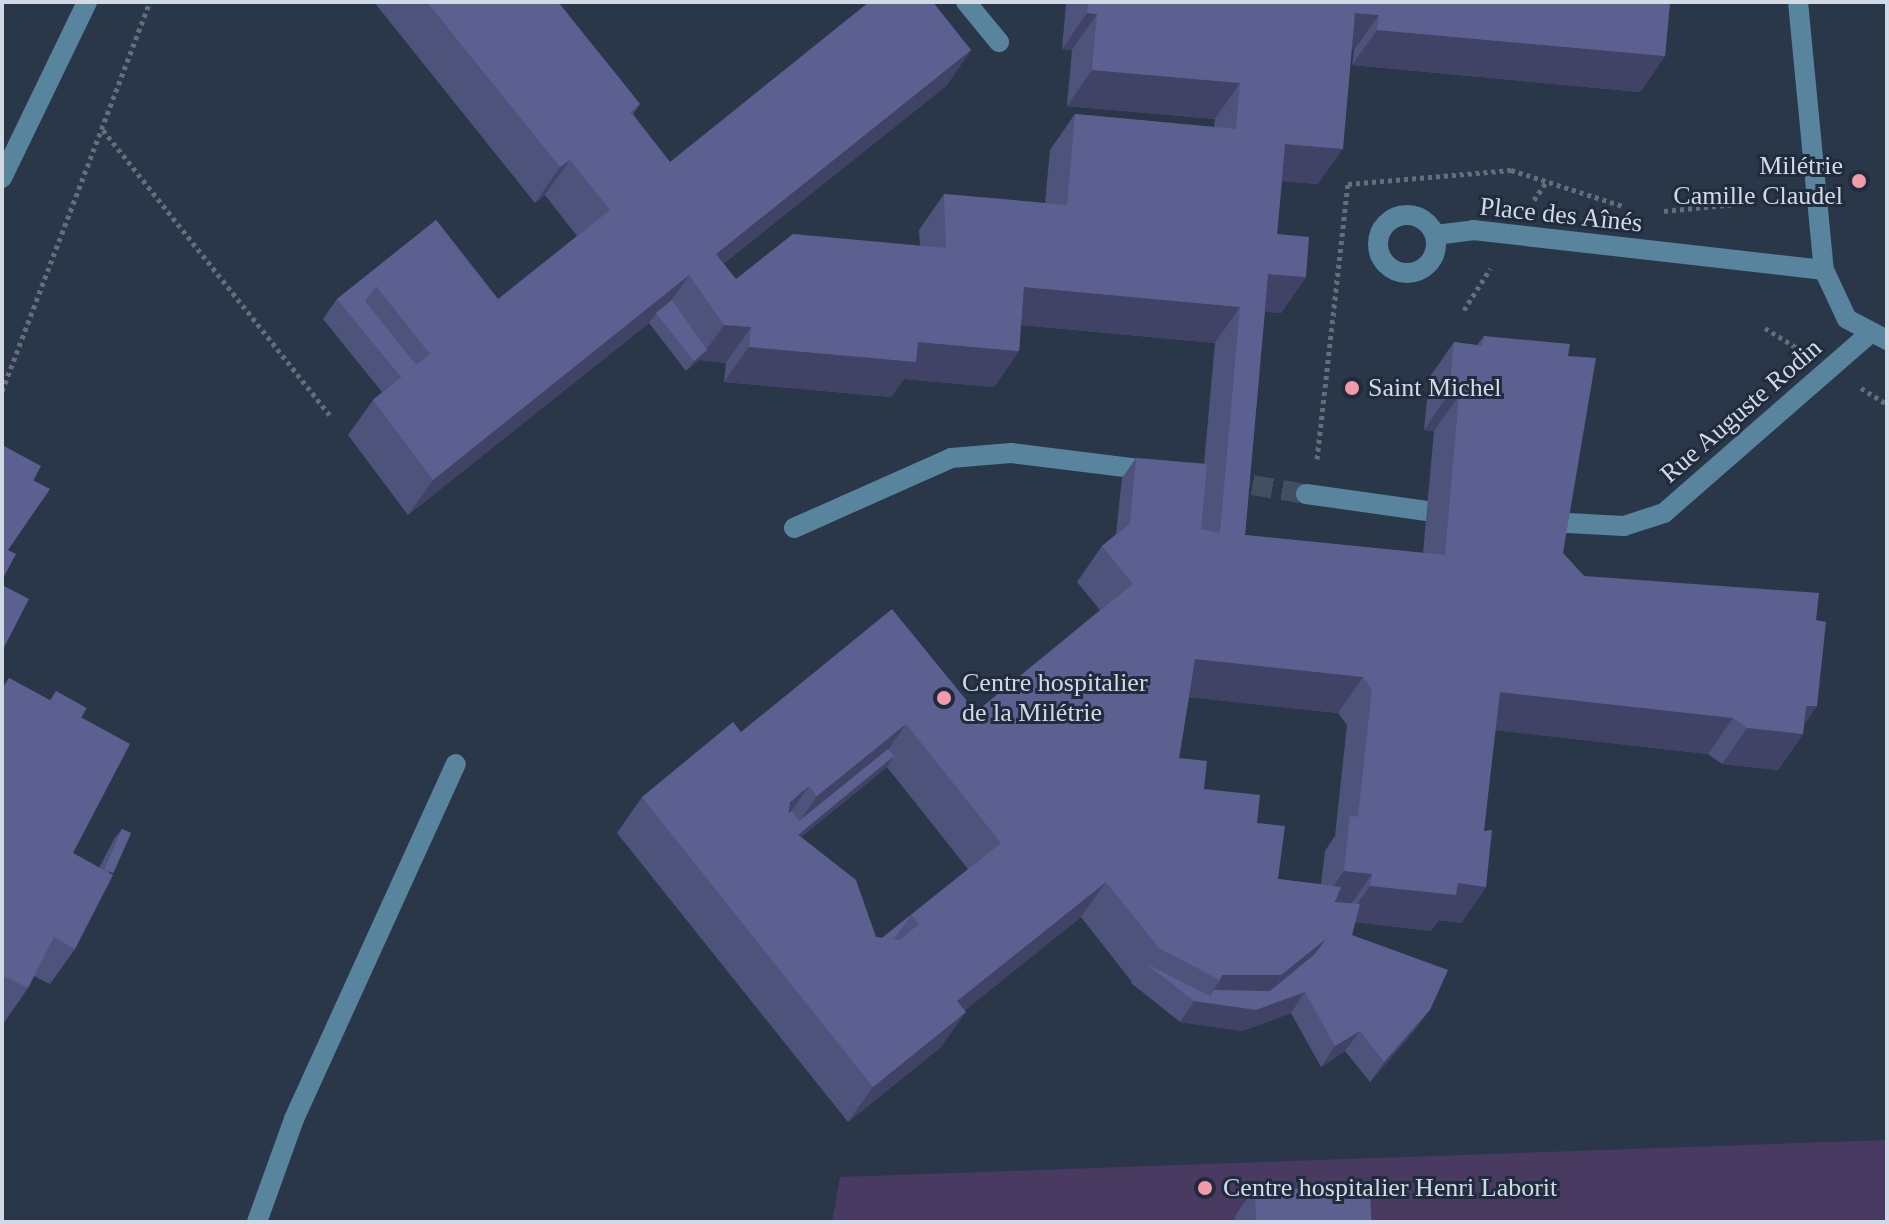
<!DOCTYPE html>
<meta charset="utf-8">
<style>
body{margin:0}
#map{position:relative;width:1889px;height:1224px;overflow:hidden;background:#2a3749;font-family:Georgia,serif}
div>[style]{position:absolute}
.green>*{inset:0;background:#493a62}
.minor-tunnel>*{height:20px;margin-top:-10px;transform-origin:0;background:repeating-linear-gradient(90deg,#434f60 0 20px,transparent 0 30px)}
.path>*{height:5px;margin-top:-2.5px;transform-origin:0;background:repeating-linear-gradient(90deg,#626d7d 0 4px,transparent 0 8px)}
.minor>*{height:20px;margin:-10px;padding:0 10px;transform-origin:10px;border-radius:10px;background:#58849e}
.minor>.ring{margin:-10px;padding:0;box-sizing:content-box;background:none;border:20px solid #58849e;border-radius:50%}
.wall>*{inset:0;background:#4e537c}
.shaded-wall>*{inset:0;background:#404365}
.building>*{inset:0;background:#5b6090;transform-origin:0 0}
.dots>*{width:22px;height:22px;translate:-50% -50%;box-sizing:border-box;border:4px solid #202c3e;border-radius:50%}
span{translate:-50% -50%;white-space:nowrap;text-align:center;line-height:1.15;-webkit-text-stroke:6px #202c3e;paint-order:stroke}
.poi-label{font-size:26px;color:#d1d9e4}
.right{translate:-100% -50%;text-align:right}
.left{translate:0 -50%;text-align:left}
.street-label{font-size:26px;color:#d1d9e4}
.frame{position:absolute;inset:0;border:4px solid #d1d9e4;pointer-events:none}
</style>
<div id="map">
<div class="green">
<i style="clip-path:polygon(1887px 1140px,1887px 1222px,832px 1222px,840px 1177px)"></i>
</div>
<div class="minor-tunnel">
<i style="left:1223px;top:480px;width:84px;rotate:9.6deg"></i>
</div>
<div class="path">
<i style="left:103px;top:130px;width:367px;rotate:51.5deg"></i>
<i style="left:1534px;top:200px;width:23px;rotate:-56deg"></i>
<i style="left:1664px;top:211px;width:83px;rotate:-5.5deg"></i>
<i style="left:1464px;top:310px;width:49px;rotate:-57.6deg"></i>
<i style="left:1765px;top:328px;width:39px;rotate:32deg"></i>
<i style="left:1861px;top:388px;width:31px;rotate:32deg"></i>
<i style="left:2px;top:391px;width:416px;rotate:-69.2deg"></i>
<i style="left:1317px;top:459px;width:277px;rotate:-83.6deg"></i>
<i style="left:1348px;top:184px;width:164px;rotate:-4.9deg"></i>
<i style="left:1511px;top:170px;width:118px;rotate:17.8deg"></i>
</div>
<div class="minor">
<i style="left:966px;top:2px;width:52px;rotate:50.5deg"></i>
<i style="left:1798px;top:2px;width:269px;rotate:84.5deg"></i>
<i style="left:1824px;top:270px;width:54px;rotate:64.9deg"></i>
<i style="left:1847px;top:319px;width:45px;rotate:27.7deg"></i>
<i style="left:2px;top:178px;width:195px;rotate:-64.2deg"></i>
<i class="ring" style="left:1378px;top:215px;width:38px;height:38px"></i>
<i style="left:1435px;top:235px;width:38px;rotate:-7deg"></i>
<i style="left:1473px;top:230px;width:353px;rotate:6.5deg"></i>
<i style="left:1306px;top:494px;width:122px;rotate:8deg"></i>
<i style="left:1549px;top:522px;width:75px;rotate:3.1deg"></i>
<i style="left:1624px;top:526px;width:42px;rotate:-18deg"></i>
<i style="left:1664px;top:513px;width:272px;rotate:-41.1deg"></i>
<i style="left:794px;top:528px;width:172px;rotate:-24deg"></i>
<i style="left:951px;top:458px;width:60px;rotate:-4.8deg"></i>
<i style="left:1011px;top:453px;width:145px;rotate:7.1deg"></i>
<i style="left:257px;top:1222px;width:109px;rotate:-70.2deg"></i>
<i style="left:294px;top:1119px;width:390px;rotate:-65.5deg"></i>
</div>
<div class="wall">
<i style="clip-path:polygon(evenodd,374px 2px,558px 2px,640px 104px,633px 114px,670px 162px,971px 50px,946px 86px,723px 264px,736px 279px,920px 246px,919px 230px,944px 194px,1045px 203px,1050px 150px,1075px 114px,1214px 127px,1215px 119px,1067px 106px,1072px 50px,1062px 49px,1066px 4px,1067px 2px,1670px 2px,1665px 56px,1640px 92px,1352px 65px,1354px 50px,1351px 50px,1318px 184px,1282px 181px,1277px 234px,1306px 277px,1281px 313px,1265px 311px,1245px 535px,1423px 553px,1434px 431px,1424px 430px,1429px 378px,1454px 342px,1477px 345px,1484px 336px,1568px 356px,1563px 553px,1584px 576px,1804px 726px,1803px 734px,1778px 770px,1722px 764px,1708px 754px,1495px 730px,1484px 831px,1486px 887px,1461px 923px,1439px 920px,1431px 931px,1355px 922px,1352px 935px,1415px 1030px,1370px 1082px,1345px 1051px,1321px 1067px,1291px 1013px,1242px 1031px,1180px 1022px,1131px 983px,1132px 982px,1081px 917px,965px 1010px,941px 1047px,848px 1122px,617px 833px,642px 797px,741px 732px,976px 712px,1100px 610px,1077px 582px,1102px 546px,1116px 534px,1122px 478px,1136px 458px,1204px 464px,1215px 343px,1021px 325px,1019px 351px,994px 387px,904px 379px,891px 397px,724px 382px,726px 363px,699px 360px,686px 371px,649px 323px,408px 515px,348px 435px,373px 400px,382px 392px,323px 319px,337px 299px,436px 220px,498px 299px,577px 236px,545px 195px,535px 203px,374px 2px,1189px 697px,1338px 713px,1347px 725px,1335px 836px,1325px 851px,1321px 884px,1278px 879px,1257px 823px,1204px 789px,1179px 758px,1189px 697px,374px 2px,887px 767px,968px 869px,882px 938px,876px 937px,801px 837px,887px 767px)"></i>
<i style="clip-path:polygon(9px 678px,50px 700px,56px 691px,82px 718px,73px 853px,99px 868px,114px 839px,122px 829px,109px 873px,75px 949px,50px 984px,34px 976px,28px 988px,3px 1024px,2px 688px)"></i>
<i style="clip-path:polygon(1255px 1187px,1371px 1222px,1235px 1222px,1235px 1216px)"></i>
</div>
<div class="shaded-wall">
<i style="clip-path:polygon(1087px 13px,1097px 14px,1072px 50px,1062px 49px)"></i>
<i style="clip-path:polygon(1355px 13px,1379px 15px,1354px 50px,1330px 49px)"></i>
<i style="clip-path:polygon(1377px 30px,1665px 56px,1640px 92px,1352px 65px)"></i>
<i style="clip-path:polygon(971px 50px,946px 86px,697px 285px,716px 254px)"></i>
<i style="clip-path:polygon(1092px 70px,1240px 83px,1215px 119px,1067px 106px)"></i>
<i style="clip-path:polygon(1285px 144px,1343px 149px,1318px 184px,1260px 179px)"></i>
<i style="clip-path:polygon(570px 160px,545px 195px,535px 203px,560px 167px)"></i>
<i style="clip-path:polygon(1268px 274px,1306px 277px,1281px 313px,1243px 310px)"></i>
<i style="clip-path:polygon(689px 275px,664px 311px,656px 313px,649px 323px,408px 515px,433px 480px)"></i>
<i style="clip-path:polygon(1024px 287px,1240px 307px,1215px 343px,999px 323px)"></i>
<i style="clip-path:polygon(724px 325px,751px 327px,726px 363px,699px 360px)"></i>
<i style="clip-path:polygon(918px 342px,1019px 351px,994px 387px,904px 379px,891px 397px,724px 382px,749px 347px)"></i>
<i style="clip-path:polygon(707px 350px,699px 360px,686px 371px,694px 361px)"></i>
<i style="clip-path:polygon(1449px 394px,1459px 395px,1434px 431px,1424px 430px)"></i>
<i style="clip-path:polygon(1195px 659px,1363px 677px,1338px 713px,1170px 695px)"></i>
<i style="clip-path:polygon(1500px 692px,1733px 718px,1708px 754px,1475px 728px)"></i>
<i style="clip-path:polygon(1806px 706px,1817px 706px,1798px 734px,1803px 734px,1778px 770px,1722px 764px,1747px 728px)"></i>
<i style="clip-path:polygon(906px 724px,881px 760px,792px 832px,817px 796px)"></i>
<i style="clip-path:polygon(894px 756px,887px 767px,781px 853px,788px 842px)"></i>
<i style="clip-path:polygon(809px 786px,784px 822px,790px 802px)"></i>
<i style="clip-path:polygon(1344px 871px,1372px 874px,1347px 910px,1319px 907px)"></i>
<i style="clip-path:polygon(1106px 882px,1081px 917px,932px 1037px,957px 1001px)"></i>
<i style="clip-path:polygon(1458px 883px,1486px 887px,1461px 923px,1439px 920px,1431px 931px,1345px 921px,1370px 886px)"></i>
<i style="clip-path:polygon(1326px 939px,1305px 992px,1291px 1013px,1242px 1031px,1180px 1022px,1194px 1001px,1205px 1003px,1220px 980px,1222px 975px)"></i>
<i style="clip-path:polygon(1430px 1010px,1415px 1030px,1370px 1082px,1384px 1062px)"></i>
<i style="clip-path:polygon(966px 1012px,941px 1047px,848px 1122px,873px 1087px)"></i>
<i style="clip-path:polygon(1360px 1031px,1345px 1051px,1321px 1067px,1335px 1046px)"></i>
</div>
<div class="building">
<i style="clip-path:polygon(evenodd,427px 2px,558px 2px,640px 104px,630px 112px,670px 162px,869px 2px,933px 2px,971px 50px,716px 254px,736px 279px,793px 234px,946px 248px,944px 194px,1067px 205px,1075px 114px,1236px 129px,1240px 83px,1092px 70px,1097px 14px,1087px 13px,1088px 2px,1670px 2px,1665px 56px,1377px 30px,1379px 15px,1355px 13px,1343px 149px,1285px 144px,1277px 234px,1309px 237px,1306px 277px,1268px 274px,1245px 535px,1445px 555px,1459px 395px,1449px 394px,1454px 342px,1482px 346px,1484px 336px,1570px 344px,1568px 356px,1596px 358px,1563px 553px,1584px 576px,1819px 593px,1816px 620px,1826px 622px,1817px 706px,1806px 706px,1803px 734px,1747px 728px,1733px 718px,1500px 692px,1485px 821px,1484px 831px,1492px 830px,1486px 887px,1458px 883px,1456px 895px,1370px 886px,1372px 874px,1344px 871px,1350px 815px,1358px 817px,1372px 689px,1363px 677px,1195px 659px,1179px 758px,1207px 761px,1204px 789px,1260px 795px,1257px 823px,1285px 826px,1278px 879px,1341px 887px,1321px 935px,1326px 939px,1281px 975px,1222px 975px,1220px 980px,1159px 948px,1106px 882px,957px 1001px,966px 1012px,873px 1087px,642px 797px,733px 722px,741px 732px,892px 609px,976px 712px,1133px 584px,1102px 546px,1140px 516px,1220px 533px,1240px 307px,1024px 287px,1019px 351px,918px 342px,916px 362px,749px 347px,751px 327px,724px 325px,689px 275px,433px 480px,373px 400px,430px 354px,376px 286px,443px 232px,497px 300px,610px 210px,570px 160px,560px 167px,427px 2px,906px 724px,1001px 843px,911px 915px,919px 924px,900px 940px,876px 937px,856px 880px,787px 826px,790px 802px,809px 786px,817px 796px,906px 724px)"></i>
<i style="clip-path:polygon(436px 220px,498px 299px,497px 300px,443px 232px,376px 286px,365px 301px,416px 365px,401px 377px,337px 299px)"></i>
<i style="clip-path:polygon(672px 300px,707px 350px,694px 361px,656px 313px)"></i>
<i style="clip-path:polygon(2px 445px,41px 466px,33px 481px,2px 464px)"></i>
<i style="clip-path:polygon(1136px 458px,1207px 464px,1201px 529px,1140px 516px,1130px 524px)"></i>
<i style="clip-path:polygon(2px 464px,50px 489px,8px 550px,16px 554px,2px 580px)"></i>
<i style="clip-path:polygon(2px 585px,29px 599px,2px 651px)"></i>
<i style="clip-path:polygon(9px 678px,130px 744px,73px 853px,113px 875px,75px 949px,54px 937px,28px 988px,2px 975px,2px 691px)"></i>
<i style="left:56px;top:691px;width:35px;height:11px;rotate:29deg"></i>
<i style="clip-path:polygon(888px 749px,894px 756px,798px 835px,787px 826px,788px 814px,792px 811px,799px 821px)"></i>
<i style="left:122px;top:829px;width:10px;height:44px;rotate:24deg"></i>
<i style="clip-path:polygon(978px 861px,911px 915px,894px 939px,882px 938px)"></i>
<i style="clip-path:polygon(1334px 902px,1360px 904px,1352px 935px,1448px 970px,1430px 1010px,1384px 1062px,1360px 1031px,1335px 1046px,1305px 992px,1256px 1010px,1194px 1001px,1145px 963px,1210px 996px,1214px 990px,1270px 991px,1315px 954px,1326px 939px,1321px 935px)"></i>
<i style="left:1370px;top:1186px;width:36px;height:115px;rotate:88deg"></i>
</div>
<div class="dots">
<i style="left:1859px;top:181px;background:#f39aab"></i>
<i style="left:1352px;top:388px;background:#f39aab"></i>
<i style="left:944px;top:698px;background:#f39aab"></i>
<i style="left:1205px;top:1188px;background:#f39aab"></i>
</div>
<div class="poi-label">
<span class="right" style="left:1843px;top:181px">Milétrie<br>Camille Claudel</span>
<span class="left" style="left:1368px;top:388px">Saint Michel</span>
<span class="left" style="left:962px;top:698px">Centre hospitalier<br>de la Milétrie</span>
<span class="left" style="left:1223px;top:1188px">Centre hospitalier Henri Laborit</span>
</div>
<div class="street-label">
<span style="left:1561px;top:215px;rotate:6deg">Place des Aînés</span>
<span style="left:1741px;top:411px;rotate:-41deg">Rue Auguste Rodin</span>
</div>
<div class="frame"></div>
</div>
